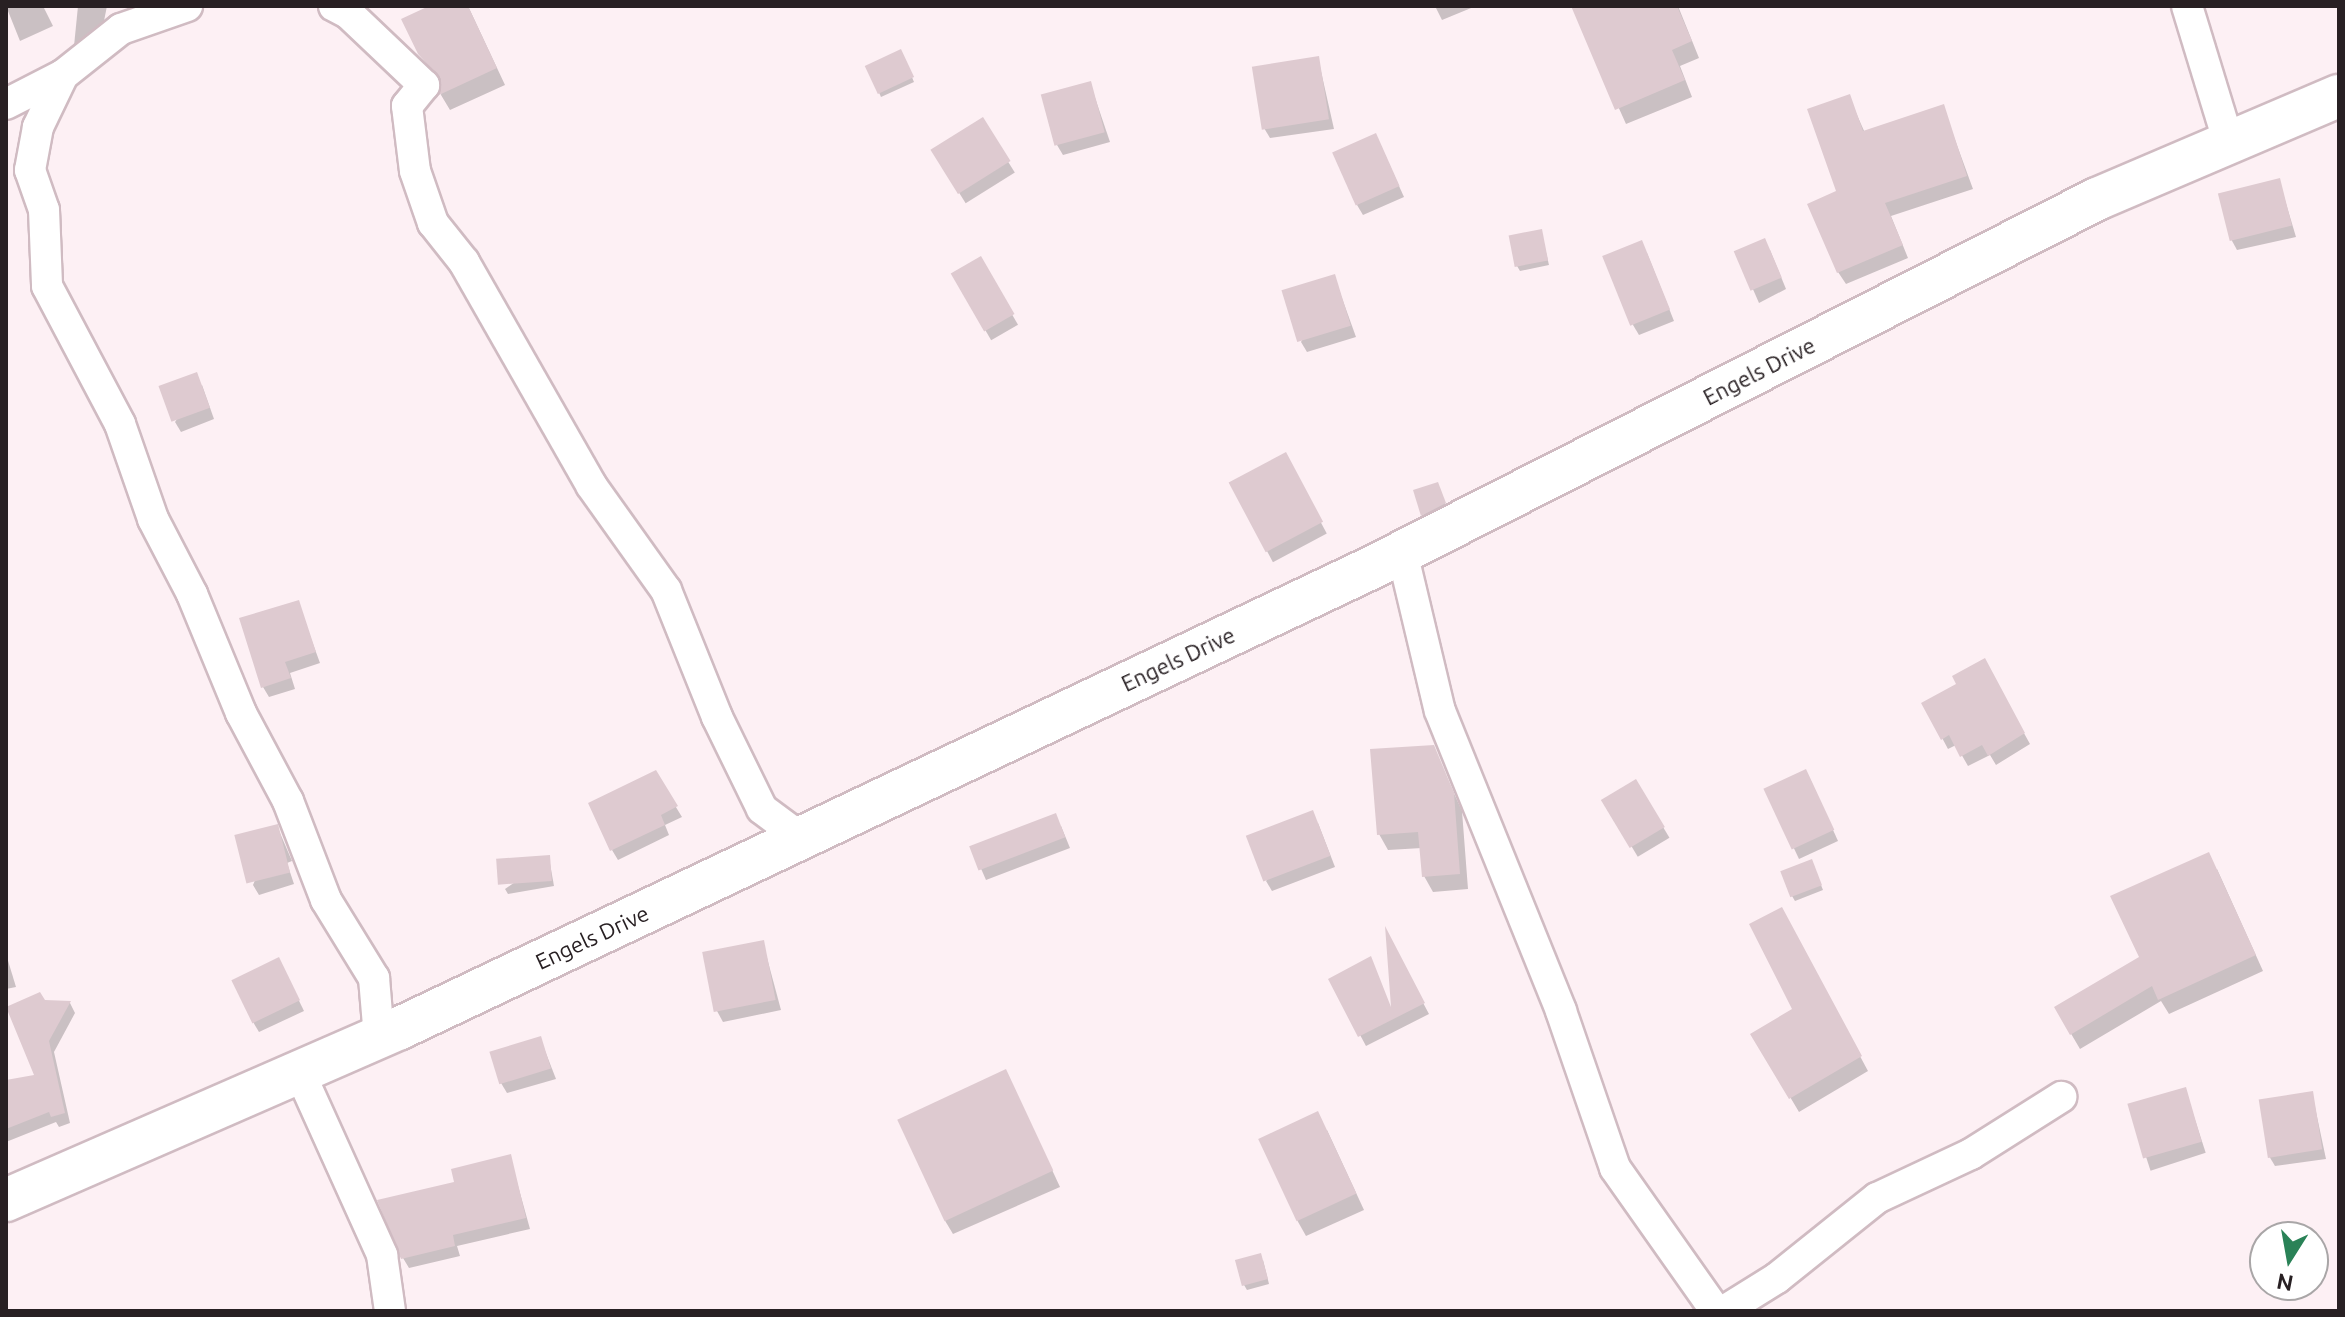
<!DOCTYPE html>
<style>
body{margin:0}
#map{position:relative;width:2345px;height:1317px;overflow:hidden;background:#fdf0f4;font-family:Ubuntu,sans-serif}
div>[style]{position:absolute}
.shadow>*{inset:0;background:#0003;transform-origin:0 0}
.building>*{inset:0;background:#decad0;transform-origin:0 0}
.roads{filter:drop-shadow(2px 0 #d0bbc2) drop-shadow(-2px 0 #d0bbc2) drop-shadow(0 2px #d0bbc2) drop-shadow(0 -2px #d0bbc2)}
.street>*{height:30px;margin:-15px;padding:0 15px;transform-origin:15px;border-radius:15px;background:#fff}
.secondary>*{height:42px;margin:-21px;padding:0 21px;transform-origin:21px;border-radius:21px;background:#fff}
span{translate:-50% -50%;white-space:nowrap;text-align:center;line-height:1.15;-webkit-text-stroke:6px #fff;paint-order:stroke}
.street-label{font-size:22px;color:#282023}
.frame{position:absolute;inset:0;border:8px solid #282023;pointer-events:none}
.north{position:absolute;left:2249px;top:1221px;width:80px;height:80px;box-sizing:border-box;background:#fff;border:2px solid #a9a6a7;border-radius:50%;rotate:191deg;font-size:22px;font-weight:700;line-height:32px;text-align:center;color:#282023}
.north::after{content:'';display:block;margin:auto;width:28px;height:36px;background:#2a8257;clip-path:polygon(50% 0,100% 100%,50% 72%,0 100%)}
</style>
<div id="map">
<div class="shadow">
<i style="clip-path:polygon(6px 6px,43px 6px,53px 26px,20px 41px)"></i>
<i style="clip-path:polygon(78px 6px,107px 6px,103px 26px,74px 46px)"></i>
<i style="clip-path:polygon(434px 6px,468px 6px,505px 85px,450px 110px,441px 95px,442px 84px,419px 53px)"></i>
<i style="clip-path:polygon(1435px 6px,1476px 6px,1442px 20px)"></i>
<i style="clip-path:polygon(1573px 6px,1678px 6px,1699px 58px,1680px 66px,1692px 97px,1626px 124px)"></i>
<i style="clip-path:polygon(903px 56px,914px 82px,881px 97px,867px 66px)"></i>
<i style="clip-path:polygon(1318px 58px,1334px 129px,1270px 138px,1264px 128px)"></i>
<i style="clip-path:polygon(1090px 83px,1110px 142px,1063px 155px,1057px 145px)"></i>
<i style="clip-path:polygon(1849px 97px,1865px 133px,1943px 107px,1973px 189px,1891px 216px,1908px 258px,1846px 284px,1838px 272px,1839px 192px)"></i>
<i style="left:982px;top:120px;width:62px;height:58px;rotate:58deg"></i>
<i style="clip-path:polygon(1381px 146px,1404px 197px,1363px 215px,1357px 205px)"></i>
<i style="clip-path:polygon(2279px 180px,2296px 237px,2237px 250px,2231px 239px)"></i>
<i style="clip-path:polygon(1541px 231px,1549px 265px,1520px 271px,1517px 266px)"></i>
<i style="clip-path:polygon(1770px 250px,1786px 289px,1759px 303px,1737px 253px)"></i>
<i style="clip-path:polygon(1647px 253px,1674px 321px,1639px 335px,1633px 325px)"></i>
<i style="left:980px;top:259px;width:76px;height:31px;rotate:60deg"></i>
<i style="clip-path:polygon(1334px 276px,1356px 337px,1307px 352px,1301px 342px)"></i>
<i style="clip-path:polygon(202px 385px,214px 419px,181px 432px,175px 422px)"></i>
<i style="left:1285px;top:455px;width:89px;height:61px;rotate:62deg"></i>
<i style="clip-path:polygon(1440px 489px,1447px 508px,1426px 519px,1423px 515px)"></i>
<i style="clip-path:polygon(298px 603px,320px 663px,290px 673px,295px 689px,269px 697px,263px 687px)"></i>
<i style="clip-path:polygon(1984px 661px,2030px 744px,1996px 765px,1990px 755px,1968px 766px,1956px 745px,1948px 749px,1924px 704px,1959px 685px)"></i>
<i style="clip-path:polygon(1433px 747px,1462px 811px,1468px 889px,1433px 892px,1424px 876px,1422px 848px,1388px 850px,1379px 834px)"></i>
<i style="clip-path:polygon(655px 773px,682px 817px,665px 825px,669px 835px,618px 860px,612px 850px)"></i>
<i style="clip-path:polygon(1811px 781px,1838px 841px,1799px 859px,1766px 789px)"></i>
<i style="left:1636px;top:782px;width:65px;height:37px;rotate:59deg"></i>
<i style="clip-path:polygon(1318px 823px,1335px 867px,1272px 891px,1266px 881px)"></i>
<i style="clip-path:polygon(277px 826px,292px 861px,287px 863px,294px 884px,259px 895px,253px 885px)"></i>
<i style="clip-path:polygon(1061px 826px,1070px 848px,986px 880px,972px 848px)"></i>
<i style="clip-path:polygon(549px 858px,554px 886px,508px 894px,505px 889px)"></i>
<i style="clip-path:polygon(1813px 865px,1823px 890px,1795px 901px,1792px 896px)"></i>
<i style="clip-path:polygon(2217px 869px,2263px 971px,2169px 1014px,2161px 1001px,2080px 1049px,2056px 1008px,2141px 958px)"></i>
<i style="clip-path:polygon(1789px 924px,1868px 1071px,1799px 1112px,1753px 1035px,1795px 1010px)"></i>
<i style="clip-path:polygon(1387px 935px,1429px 1014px,1366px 1046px,1330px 979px,1392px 1010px)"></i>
<i style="clip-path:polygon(763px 943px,781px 1010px,723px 1022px,717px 1011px)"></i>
<i style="clip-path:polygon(6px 954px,16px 987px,6px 989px)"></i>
<i style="clip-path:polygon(284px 970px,304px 1011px,259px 1032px,253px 1022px)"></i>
<i style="clip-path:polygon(44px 1002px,70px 1003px,75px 1013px,54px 1052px,70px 1123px,59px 1127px,56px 1122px,6px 1142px,6px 1082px,37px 1077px)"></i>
<i style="clip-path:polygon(540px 1038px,556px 1079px,507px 1093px,501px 1083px)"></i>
<i style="clip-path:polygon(1006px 1071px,1060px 1187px,953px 1234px,944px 1219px)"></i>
<i style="left:2185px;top:1089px;width:67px;height:58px;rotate:72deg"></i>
<i style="clip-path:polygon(2312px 1093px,2326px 1159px,2275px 1166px,2269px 1156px)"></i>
<i style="clip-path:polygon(1327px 1130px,1364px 1210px,1306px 1236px,1297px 1220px)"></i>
<i style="clip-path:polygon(510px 1157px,530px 1229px,457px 1246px,460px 1256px,409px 1268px,403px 1258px,457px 1184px)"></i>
<i style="clip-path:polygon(1263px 1260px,1269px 1284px,1247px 1290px,1244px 1285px)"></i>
</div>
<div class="building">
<i style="clip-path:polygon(429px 6px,468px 6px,497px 68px,439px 95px,441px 79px,418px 54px,401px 19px)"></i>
<i style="clip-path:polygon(1571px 6px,1677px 6px,1692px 41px,1672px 50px,1685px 80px,1615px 110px)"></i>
<i style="left:901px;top:49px;width:31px;height:40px;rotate:65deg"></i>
<i style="left:1319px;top:56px;width:64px;height:68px;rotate:81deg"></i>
<i style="left:1091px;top:81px;width:53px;height:52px;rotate:75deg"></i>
<i style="clip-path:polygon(1850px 94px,1863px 131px,1944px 104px,1967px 176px,1885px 203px,1903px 245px,1837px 273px,1807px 204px,1836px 191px,1807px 109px)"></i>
<i style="left:983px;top:117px;width:52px;height:62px;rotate:58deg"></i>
<i style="left:1376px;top:133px;width:58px;height:48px;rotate:66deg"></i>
<i style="left:2280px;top:178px;width:49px;height:64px;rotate:76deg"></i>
<i style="left:1542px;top:229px;width:32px;height:34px;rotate:79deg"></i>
<i style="left:1765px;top:238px;width:43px;height:34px;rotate:67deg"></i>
<i style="left:1642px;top:240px;width:75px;height:43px;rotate:68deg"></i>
<i style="left:981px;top:256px;width:67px;height:35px;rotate:60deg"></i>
<i style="left:1335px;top:274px;width:54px;height:56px;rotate:73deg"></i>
<i style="left:197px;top:372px;width:38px;height:41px;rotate:70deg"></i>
<i style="left:1286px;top:452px;width:79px;height:65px;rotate:62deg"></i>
<i style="clip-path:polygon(1438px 482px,1446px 503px,1421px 516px,1413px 490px)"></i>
<i style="clip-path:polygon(299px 600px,316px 652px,285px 662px,291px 678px,261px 688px,239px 618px)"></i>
<i style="clip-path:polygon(1985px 658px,2025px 733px,1988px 756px,1982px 745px,1960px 757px,1949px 735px,1941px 740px,1921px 703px,1956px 684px,1952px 676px)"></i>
<i style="clip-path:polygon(1434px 745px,1454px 793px,1460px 874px,1422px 877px,1418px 832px,1377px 835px,1370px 749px)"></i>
<i style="left:1806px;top:769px;width:67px;height:47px;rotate:65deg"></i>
<i style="clip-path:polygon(656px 770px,678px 806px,661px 815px,665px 825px,610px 851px,588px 803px)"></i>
<i style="left:1636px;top:779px;width:56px;height:41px;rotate:59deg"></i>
<i style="left:1313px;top:810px;width:49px;height:72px;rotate:69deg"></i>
<i style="left:1056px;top:813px;width:26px;height:93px;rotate:69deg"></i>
<i style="left:278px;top:824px;width:50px;height:45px;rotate:76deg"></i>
<i style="clip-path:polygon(2209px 852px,2256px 955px,2158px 1000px,2152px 986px,2070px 1035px,2054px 1007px,2139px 957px,2110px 896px)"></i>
<i style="left:550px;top:855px;width:26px;height:54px;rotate:86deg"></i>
<i style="left:1812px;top:859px;width:28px;height:34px;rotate:69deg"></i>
<i style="clip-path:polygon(1782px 907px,1862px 1056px,1789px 1099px,1750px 1034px,1792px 1009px,1749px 924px)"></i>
<i style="clip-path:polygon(1385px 926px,1425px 1003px,1358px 1037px,1328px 979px,1371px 956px,1391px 1007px)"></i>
<i style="left:764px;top:940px;width:61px;height:63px;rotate:79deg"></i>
<i style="left:279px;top:957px;width:48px;height:53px;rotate:64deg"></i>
<i style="clip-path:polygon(40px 992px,45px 1000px,71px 1001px,49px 1041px,65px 1113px,51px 1117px,49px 1112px,6px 1129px,6px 1080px,34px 1075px,6px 1007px)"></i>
<i style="left:541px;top:1036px;width:34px;height:54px;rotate:73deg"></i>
<i style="left:1006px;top:1069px;width:112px;height:120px;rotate:65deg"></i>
<i style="left:2186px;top:1087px;width:57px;height:61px;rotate:74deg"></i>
<i style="left:2313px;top:1091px;width:59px;height:55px;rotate:81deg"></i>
<i style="left:1318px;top:1111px;width:91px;height:66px;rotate:65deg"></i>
<i style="clip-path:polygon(511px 1154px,526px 1218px,453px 1235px,455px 1246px,401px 1259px,377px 1200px,454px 1182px,451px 1169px)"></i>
<i style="left:1261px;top:1253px;width:27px;height:27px;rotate:75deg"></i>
</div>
<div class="roads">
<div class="street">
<i style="left:334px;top:6px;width:16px;rotate:27deg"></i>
<i style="left:348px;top:13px;width:105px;rotate:43.5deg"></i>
<i style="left:424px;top:85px;width:27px;rotate:129deg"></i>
<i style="left:407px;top:106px;width:65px;rotate:83deg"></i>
<i style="left:415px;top:171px;width:55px;rotate:70.9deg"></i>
<i style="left:433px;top:223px;width:50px;rotate:51.5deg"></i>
<i style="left:464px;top:262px;width:257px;rotate:60.3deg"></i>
<i style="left:591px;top:485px;width:129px;rotate:54.5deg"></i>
<i style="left:666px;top:590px;width:137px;rotate:68.1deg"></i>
<i style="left:717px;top:717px;width:102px;rotate:63.9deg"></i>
<i style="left:762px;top:809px;width:49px;rotate:36.6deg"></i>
<i style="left:2187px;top:6px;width:143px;rotate:73deg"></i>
<i style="left:63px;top:75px;width:58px;rotate:115.7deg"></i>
<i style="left:38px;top:127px;width:44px;rotate:100.5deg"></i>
<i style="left:30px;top:170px;width:42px;rotate:70.7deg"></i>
<i style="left:44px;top:210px;width:76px;rotate:87.7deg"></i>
<i style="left:47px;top:286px;width:156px;rotate:62.1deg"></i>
<i style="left:120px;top:424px;width:101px;rotate:70.8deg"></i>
<i style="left:153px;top:519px;width:85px;rotate:62.5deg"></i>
<i style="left:192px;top:594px;width:129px;rotate:67.6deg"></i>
<i style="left:241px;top:713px;width:100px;rotate:61.9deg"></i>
<i style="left:288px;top:801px;width:106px;rotate:69deg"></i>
<i style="left:326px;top:900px;width:92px;rotate:58.4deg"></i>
<i style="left:374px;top:978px;width:60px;rotate:85.2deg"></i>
<i style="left:6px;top:104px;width:64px;rotate:-27deg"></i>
<i style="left:63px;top:75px;width:74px;rotate:-38.4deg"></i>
<i style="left:121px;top:29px;width:70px;rotate:-19.2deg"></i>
<i style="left:1402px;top:552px;width:163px;rotate:76.6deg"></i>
<i style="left:1440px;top:711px;width:323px;rotate:68deg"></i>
<i style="left:1561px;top:1011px;width:166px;rotate:71deg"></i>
<i style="left:1615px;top:1168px;width:175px;rotate:54.8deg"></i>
<i style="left:300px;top:1073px;width:200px;rotate:65.7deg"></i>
<i style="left:382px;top:1255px;width:57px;rotate:81.9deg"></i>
<i style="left:1724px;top:1311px;width:62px;rotate:-31.9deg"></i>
<i style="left:1777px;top:1278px;width:128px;rotate:-38.7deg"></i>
<i style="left:1877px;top:1198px;width:104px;rotate:-25.1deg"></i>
<i style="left:1971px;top:1154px;width:107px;rotate:-32.3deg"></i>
</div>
<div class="secondary">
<i style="left:6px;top:1200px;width:430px;rotate:-23.6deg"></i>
<i style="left:400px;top:1028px;width:1074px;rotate:-25.35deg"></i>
<i style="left:1371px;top:568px;width:814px;rotate:-26.94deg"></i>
<i style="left:2097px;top:199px;width:263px;rotate:-23.1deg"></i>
</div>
</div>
<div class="street-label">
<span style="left:1759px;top:371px;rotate:-27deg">Engels Drive</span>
<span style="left:1178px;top:659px;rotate:-25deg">Engels Drive</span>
<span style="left:592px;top:937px;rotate:-25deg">Engels Drive</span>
</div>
<div class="frame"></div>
<div class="north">N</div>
</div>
